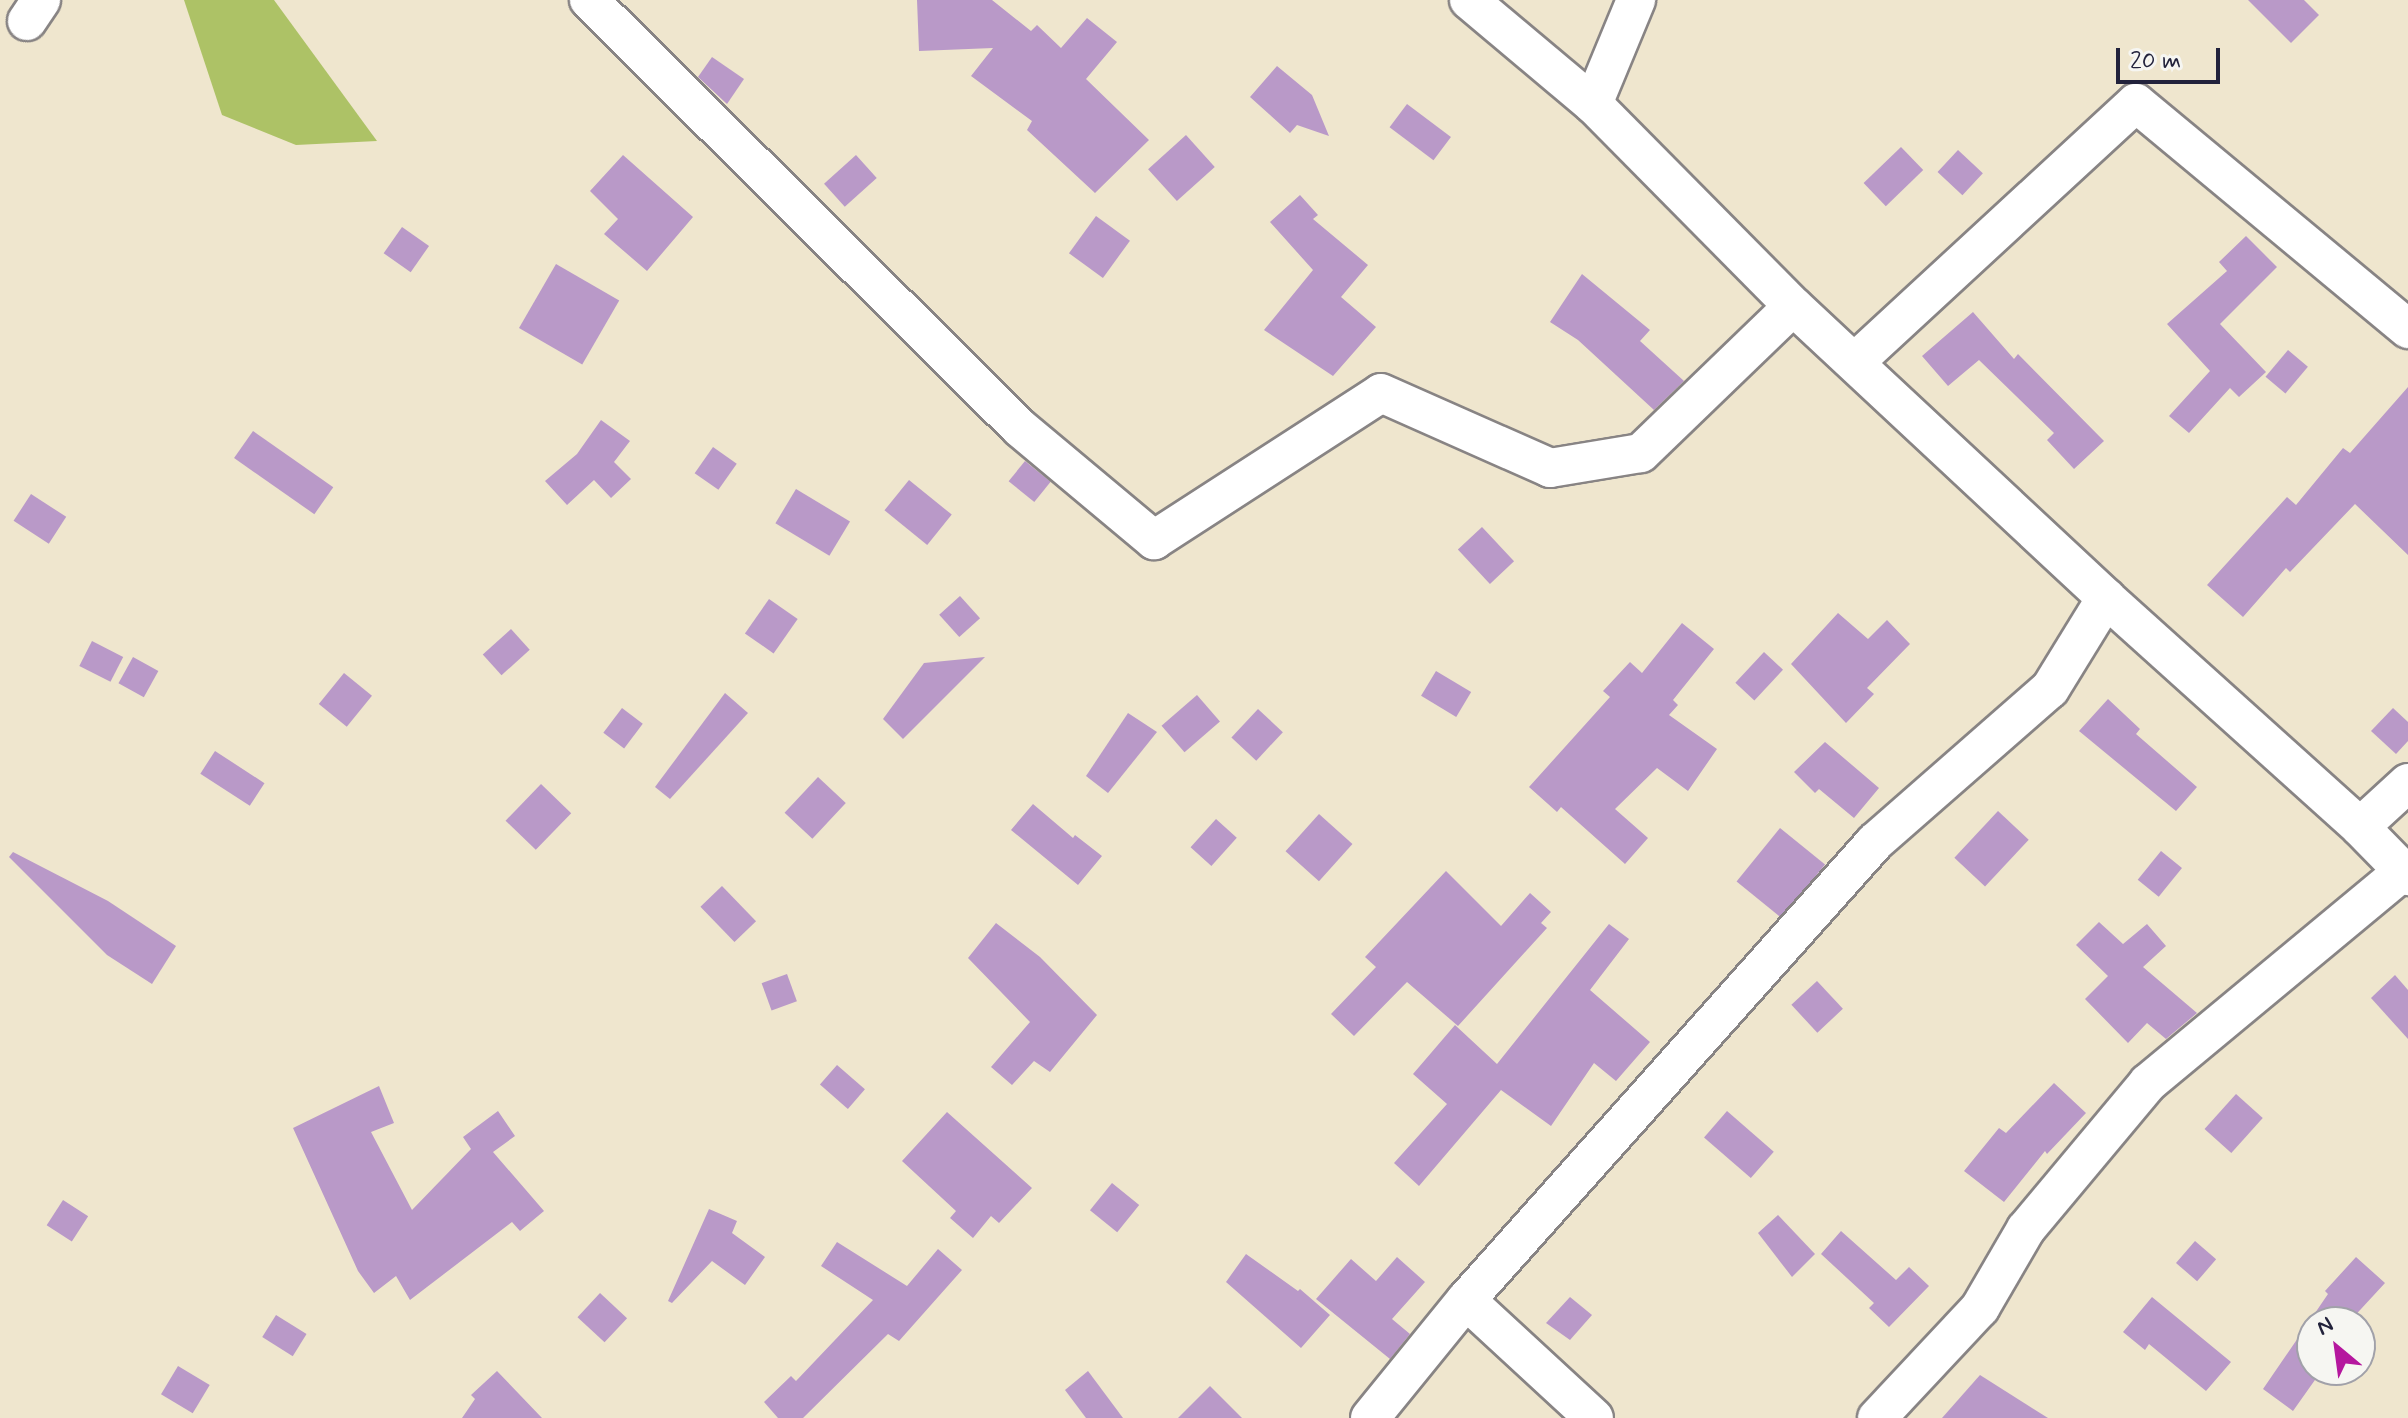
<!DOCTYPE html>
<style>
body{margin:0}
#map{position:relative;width:2408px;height:1418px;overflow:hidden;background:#efe6ce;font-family:Mynerve,sans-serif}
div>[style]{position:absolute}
.green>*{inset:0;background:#adc266}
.building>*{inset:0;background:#b999c8;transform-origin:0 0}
.roads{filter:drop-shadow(2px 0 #888484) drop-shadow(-2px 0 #888484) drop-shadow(0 2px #888484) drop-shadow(0 -2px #888484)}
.street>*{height:38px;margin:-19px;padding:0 19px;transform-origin:19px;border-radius:19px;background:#fff}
span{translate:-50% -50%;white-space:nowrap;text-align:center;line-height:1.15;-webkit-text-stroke:6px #f6f6f2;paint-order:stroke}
.north{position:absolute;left:2296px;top:1306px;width:80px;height:80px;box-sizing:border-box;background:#f6f6f2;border:2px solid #a1a1a9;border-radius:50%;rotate:331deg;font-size:22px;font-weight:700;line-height:32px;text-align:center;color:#22223b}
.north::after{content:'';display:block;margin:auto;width:28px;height:36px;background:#b5179e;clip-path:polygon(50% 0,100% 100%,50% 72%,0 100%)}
.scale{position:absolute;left:2116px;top:48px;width:104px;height:36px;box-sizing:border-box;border:4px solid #22223b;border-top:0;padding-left:10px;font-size:24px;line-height:28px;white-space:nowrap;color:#22223b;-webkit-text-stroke:6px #f6f6f2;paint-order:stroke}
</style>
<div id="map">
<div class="green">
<i style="clip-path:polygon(184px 0,274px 0,377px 141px,296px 145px,222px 115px)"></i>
</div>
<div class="building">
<i style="clip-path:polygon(917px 0,992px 0,1031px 31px,1037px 25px,1061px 48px,1087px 18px,1117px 42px,1086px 79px,1149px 140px,1095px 193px,1027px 130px,1032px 121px,971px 76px,993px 48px,919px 51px)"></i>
<i style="clip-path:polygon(2248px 0,2304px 0,2319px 15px,2291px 43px)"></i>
<i style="clip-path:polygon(712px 57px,744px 79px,727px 104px,698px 77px)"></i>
<i style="clip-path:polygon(1277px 66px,1312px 95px,1329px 136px,1297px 125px,1290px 133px,1250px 97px)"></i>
<i style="left:1407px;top:104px;width:55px;height:29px;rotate:37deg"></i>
<i style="left:1186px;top:135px;width:43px;height:51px;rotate:48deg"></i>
<i style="left:1901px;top:147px;width:32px;height:52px;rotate:46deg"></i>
<i style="left:1958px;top:150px;width:34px;height:30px;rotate:43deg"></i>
<i style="clip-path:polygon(623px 155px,693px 217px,647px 271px,604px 234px,618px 219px,590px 191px)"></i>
<i style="left:856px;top:155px;width:31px;height:43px;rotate:48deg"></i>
<i style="clip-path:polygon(1300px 195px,1318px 215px,1313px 219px,1368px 265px,1341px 297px,1376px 327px,1333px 376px,1264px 330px,1313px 270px,1270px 222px)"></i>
<i style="left:1096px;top:216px;width:42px;height:46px;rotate:36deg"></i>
<i style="left:402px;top:227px;width:33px;height:32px;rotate:35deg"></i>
<i style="clip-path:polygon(2246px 236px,2277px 267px,2220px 324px,2266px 372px,2239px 397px,2230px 388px,2189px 433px,2169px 416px,2210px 371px,2167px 324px,2227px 271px,2219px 262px)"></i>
<i style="left:556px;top:264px;width:73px;height:74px;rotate:30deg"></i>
<i style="clip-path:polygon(1582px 274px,1650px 330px,1640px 341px,1684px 381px,1654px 410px,1578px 340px,1550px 322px)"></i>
<i style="clip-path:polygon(1973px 312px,2014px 359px,2018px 354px,2104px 441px,2074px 469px,2047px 440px,2054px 433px,1979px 360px,1948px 386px,1922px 356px)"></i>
<i style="left:2288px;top:350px;width:26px;height:35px;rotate:40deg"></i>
<i style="clip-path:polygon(2408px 387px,2408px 555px,2355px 504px,2290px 572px,2286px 568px,2243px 617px,2207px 585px,2287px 497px,2296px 505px,2343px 448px,2350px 453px)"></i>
<i style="clip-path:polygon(601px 420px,630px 441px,614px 462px,631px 479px,611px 498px,594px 480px,567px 505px,545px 481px,577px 454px)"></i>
<i style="left:253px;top:431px;width:98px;height:33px;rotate:35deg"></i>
<i style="left:713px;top:447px;width:29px;height:32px;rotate:35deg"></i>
<i style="left:1025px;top:461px;width:33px;height:26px;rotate:39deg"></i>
<i style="left:909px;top:480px;width:55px;height:39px;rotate:39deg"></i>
<i style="left:796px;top:489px;width:63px;height:40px;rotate:31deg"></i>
<i style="left:31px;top:494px;width:42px;height:32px;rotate:33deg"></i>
<i style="left:1482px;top:527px;width:47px;height:33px;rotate:47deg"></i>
<i style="left:960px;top:596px;width:30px;height:28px;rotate:48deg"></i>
<i style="left:769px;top:599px;width:35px;height:42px;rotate:35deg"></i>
<i style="clip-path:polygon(1838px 613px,1868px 639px,1887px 620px,1910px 644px,1867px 688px,1874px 694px,1846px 723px,1791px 664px)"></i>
<i style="clip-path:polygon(1682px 623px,1714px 649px,1673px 700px,1678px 705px,1669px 715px,1717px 749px,1688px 791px,1657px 768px,1615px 809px,1648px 838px,1625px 864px,1561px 807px,1557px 812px,1529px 787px,1610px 697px,1603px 691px,1630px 662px,1642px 673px)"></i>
<i style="left:511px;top:629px;width:28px;height:38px;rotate:48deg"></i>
<i style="left:92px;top:641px;width:35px;height:28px;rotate:27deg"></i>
<i style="left:1764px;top:652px;width:26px;height:42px;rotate:43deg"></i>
<i style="left:133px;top:657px;width:29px;height:30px;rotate:29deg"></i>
<i style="clip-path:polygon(985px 657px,903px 739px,883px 719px,924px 663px)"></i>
<i style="left:1436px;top:671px;width:41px;height:29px;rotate:31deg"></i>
<i style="left:344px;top:673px;width:36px;height:40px;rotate:39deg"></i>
<i style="clip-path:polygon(725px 693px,748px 713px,670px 799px,655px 787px)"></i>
<i style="left:1197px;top:695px;width:35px;height:47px;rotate:49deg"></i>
<i style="clip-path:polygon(2108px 699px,2140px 729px,2136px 734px,2197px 787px,2176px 811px,2079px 731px)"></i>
<i style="left:622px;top:708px;width:26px;height:31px;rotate:37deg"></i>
<i style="clip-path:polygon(2393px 708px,2408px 722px,2408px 741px,2396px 754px,2371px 731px)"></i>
<i style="left:1258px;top:709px;width:34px;height:39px;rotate:43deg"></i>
<i style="clip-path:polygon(1128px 713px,1157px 732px,1108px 793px,1086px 776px)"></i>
<i style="clip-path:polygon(1825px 742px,1879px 788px,1854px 818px,1819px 789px,1815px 793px,1794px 772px)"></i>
<i style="left:215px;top:751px;width:59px;height:27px;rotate:33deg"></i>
<i style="left:818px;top:777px;width:38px;height:49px;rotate:43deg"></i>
<i style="left:541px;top:784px;width:42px;height:51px;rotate:44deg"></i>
<i style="clip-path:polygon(1033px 804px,1073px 838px,1075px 835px,1102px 856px,1078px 885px,1011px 830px)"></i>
<i style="left:1998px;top:811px;width:42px;height:64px;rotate:43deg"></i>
<i style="left:1319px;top:814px;width:45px;height:50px;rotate:42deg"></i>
<i style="left:1216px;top:819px;width:28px;height:38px;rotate:42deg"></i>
<i style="left:1780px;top:828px;width:58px;height:69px;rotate:39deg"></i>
<i style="left:2161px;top:851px;width:27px;height:37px;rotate:39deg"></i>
<i style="clip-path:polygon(13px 852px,108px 901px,176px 946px,152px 984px,107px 955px,9px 857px)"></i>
<i style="clip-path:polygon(1446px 871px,1501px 926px,1530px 893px,1551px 912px,1541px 923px,1547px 928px,1458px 1026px,1407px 982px,1354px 1036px,1331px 1014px,1376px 967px,1365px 957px)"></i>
<i style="left:722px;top:886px;width:49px;height:30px;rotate:46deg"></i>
<i style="clip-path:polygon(2099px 922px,2123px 944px,2147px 924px,2166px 946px,2143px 967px,2197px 1013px,2166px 1039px,2147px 1023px,2128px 1043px,2085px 999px,2108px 976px,2076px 945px)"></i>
<i style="clip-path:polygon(996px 923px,1040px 957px,1097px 1015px,1050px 1072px,1034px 1061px,1012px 1085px,991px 1067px,1030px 1022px,968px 958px)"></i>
<i style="clip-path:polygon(1609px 924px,1629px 939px,1590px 990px,1650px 1042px,1616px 1081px,1594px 1063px,1551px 1126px,1501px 1090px,1419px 1186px,1394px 1163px,1447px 1104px,1413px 1074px,1455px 1025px,1497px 1064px)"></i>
<i style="left:787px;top:974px;width:29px;height:27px;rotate:70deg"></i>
<i style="clip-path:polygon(2395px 975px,2408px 990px,2408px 1039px,2371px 998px)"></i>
<i style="left:1817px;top:981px;width:38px;height:35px;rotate:47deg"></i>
<i style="left:837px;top:1065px;width:37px;height:26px;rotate:41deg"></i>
<i style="clip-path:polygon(2054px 1083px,2086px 1113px,2047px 1154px,2045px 1151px,2004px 1202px,1964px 1171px,1999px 1128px,2006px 1133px)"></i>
<i style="clip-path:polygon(379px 1086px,394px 1123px,371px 1132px,412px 1210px,471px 1149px,463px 1137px,498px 1111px,515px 1136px,493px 1152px,544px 1211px,520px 1231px,512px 1222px,410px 1300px,396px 1276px,374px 1293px,358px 1271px,293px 1128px)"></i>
<i style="left:2236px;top:1094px;width:36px;height:47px;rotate:42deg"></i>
<i style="left:1727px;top:1111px;width:62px;height:35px;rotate:41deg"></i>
<i style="clip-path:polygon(947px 1112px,1032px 1188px,999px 1223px,991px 1216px,973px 1238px,950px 1218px,956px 1211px,902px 1161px)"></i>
<i style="left:1112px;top:1183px;width:35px;height:35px;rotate:39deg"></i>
<i style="left:63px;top:1200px;width:30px;height:30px;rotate:33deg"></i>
<i style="clip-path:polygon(709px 1209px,737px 1221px,732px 1233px,765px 1257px,745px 1285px,712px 1261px,672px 1303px,668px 1301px)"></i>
<i style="clip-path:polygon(1778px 1215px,1815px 1254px,1792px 1277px,1758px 1233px)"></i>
<i style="clip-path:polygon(1841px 1231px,1896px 1280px,1909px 1267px,1929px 1286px,1889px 1327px,1869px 1308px,1874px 1303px,1821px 1254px)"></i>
<i style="left:2195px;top:1241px;width:28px;height:29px;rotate:41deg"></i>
<i style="clip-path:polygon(837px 1242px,907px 1286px,938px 1249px,962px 1270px,899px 1341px,888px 1334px,803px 1418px,778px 1418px,764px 1402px,791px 1376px,796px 1381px,873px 1300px,821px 1266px)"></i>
<i style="clip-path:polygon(1246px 1254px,1298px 1291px,1300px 1289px,1330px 1315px,1301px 1348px,1226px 1282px)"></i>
<i style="clip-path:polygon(1397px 1257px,1425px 1282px,1392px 1319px,1410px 1334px,1390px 1359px,1316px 1299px,1351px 1259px,1376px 1281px)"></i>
<i style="clip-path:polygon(2356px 1257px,2385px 1283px,2349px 1322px,2312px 1322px,2312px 1370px,2322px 1370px,2293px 1411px,2263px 1389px,2328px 1294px,2325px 1291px)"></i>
<i style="left:600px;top:1293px;width:37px;height:33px;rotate:43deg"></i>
<i style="clip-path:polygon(1570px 1297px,1592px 1315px,1570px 1340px,1546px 1323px)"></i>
<i style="clip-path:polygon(2152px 1297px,2231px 1362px,2206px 1391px,2149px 1344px,2145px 1350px,2123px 1332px)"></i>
<i style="left:276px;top:1315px;width:36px;height:26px;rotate:32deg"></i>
<i style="left:178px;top:1366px;width:37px;height:33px;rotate:31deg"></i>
<i style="clip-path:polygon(497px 1371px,542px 1418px,462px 1418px,475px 1399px,471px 1395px)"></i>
<i style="clip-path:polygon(1088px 1371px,1123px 1418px,1086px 1418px,1065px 1390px)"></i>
<i style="clip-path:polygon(1980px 1375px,2048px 1418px,1942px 1418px)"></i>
<i style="clip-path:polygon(1210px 1386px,1242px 1418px,1178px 1418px)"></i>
</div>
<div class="roads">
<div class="street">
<i style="left:589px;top:0;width:607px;rotate:44.8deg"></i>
<i style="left:1020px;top:428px;width:175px;rotate:39.9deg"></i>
<i style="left:1154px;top:540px;width:270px;rotate:-32.9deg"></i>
<i style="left:1381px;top:393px;width:185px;rotate:23.9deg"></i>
<i style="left:1550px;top:468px;width:92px;rotate:-9.4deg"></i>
<i style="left:1641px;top:453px;width:211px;rotate:-44deg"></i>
<i style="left:1469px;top:0;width:162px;rotate:40deg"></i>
<i style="left:1593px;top:104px;width:284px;rotate:45.3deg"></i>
<i style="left:1793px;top:306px;width:428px;rotate:43deg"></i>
<i style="left:2106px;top:598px;width:342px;rotate:42deg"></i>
<i style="left:2360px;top:827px;width:69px;rotate:45.6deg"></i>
<i style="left:27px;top:21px;width:25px;rotate:-56deg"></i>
<i style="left:1593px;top:104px;width:113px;rotate:-67.5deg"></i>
<i style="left:1855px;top:362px;width:382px;rotate:-42.7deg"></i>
<i style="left:2136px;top:103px;width:354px;rotate:39.7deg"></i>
<i style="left:2360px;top:827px;width:65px;rotate:-42.5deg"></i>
<i style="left:1466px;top:1300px;width:174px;rotate:42.7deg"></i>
<i style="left:1370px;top:1418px;width:152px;rotate:-50.9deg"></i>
<i style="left:1466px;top:1300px;width:614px;rotate:-48.23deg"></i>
<i style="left:1875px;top:842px;width:232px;rotate:-41.2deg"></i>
<i style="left:2050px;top:689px;width:107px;rotate:-58.4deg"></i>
<i style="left:1877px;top:1418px;width:151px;rotate:-46.9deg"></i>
<i style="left:1980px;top:1308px;width:91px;rotate:-59.8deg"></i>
<i style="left:2026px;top:1229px;width:190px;rotate:-50.1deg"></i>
<i style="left:2148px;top:1083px;width:332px;rotate:-39.7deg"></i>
</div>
</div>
<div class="north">N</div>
<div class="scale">20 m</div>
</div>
